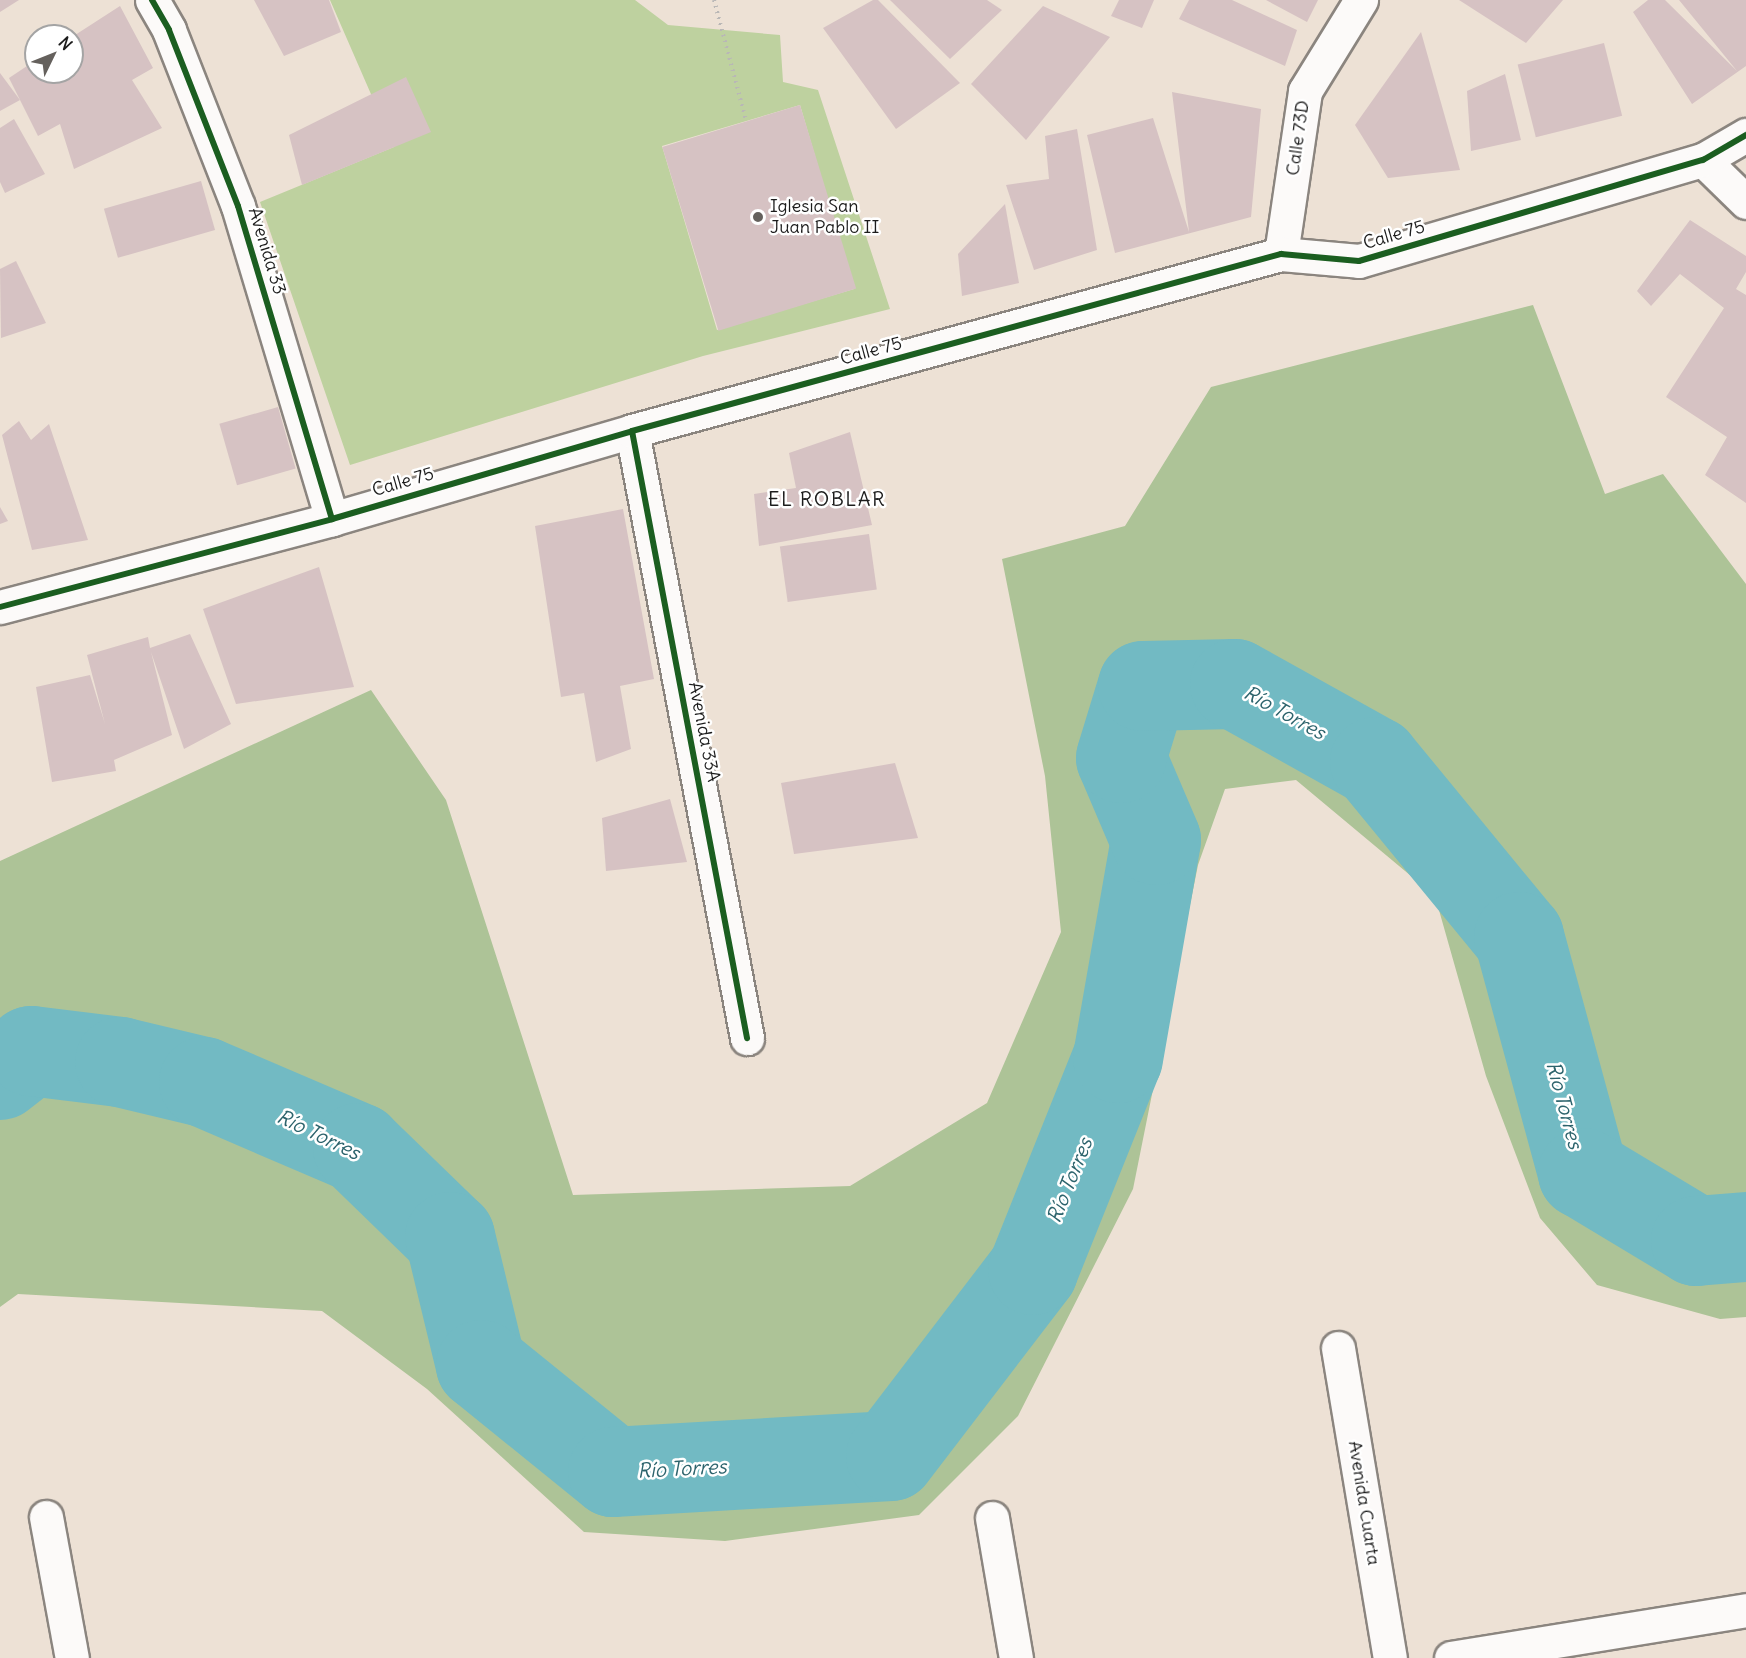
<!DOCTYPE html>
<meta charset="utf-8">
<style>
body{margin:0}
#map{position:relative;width:1746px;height:1658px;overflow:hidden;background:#ede1d5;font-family:Delius,sans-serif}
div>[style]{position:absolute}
.green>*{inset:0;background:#bed19f}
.forest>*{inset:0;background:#adc397}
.river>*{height:90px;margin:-45px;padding:0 45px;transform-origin:45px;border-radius:45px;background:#72bac3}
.building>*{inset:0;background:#d6c2c3;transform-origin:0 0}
.path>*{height:4px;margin-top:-2px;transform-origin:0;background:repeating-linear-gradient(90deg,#b9b7b6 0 1.5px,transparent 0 6px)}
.roads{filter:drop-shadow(2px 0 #8b857f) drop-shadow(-2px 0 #8b857f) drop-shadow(0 2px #8b857f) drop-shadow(0 -2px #8b857f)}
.minor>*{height:33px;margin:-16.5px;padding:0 16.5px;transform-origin:16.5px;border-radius:16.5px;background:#fcfaf9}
.cycleway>*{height:6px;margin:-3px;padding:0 3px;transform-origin:3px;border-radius:3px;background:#1b5e20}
.dots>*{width:16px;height:16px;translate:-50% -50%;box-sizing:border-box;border:3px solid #fff;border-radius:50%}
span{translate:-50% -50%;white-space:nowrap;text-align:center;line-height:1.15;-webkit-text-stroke:5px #fff;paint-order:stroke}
.street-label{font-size:18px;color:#1c1c1c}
.poi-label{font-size:18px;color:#1c1c1c}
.left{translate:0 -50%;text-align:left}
.neighbourhood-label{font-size:20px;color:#1c1c1c;letter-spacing:1.5px}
.water-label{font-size:20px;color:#2c636c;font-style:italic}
.north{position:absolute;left:24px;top:24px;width:60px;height:60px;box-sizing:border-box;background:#fff;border:2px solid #a4a4a4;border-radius:50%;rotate:47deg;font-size:16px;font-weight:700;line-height:24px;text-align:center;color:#1c1c1c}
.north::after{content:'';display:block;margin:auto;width:21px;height:27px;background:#65615d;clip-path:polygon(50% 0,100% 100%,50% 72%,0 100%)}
</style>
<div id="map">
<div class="green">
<i style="clip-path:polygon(evenodd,330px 0,635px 0,668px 25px,780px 35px,783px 82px,818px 90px,890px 309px,703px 356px,350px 465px,260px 202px,394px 147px,330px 0,800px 105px,854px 289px,717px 330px,662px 146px,800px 105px)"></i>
</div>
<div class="forest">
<i style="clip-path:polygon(1533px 305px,1605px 494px,1663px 474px,1746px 584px,1746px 1317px,1720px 1319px,1597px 1285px,1540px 1218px,1486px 1076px,1435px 896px,1296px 780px,1225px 789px,1198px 865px,1133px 1189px,1018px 1416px,919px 1515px,725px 1541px,584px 1532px,427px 1389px,322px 1311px,18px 1294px,0 1307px,0 861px,371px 690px,446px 800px,573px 1195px,850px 1186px,987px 1103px,1061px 932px,1045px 776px,1002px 559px,1125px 526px,1211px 387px)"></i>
</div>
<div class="river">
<i style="left:0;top:1075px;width:39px;rotate:-38deg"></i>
<i style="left:31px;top:1051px;width:90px;rotate:7deg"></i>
<i style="left:120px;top:1062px;width:86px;rotate:13.4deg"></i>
<i style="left:204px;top:1082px;width:168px;rotate:23.2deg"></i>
<i style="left:358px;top:1148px;width:128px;rotate:44.1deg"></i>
<i style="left:450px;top:1237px;width:132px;rotate:76.4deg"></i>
<i style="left:481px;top:1365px;width:170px;rotate:39deg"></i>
<i style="left:613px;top:1472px;width:278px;rotate:-3.3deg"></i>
<i style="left:891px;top:1456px;width:234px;rotate:-52.6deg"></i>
<i style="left:1033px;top:1270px;width:228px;rotate:-68.2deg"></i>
<i style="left:1118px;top:1058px;width:221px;rotate:-80.1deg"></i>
<i style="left:1156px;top:840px;width:89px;rotate:-113.1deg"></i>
<i style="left:1121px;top:758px;width:75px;rotate:-73deg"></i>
<i style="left:1143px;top:686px;width:92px;rotate:-1.2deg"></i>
<i style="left:1235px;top:684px;width:160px;rotate:29.1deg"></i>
<i style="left:1375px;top:762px;width:227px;rotate:50.6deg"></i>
<i style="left:1519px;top:937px;width:245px;rotate:74.8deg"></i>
<i style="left:1583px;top:1173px;width:132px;rotate:31deg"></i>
<i style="left:1696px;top:1241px;width:50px;rotate:-4.6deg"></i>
</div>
<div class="building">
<i style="clip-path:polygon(0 0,19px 0,0 12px)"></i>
<i style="clip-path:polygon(254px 0,329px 0,341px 32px,284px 56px)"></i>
<i style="clip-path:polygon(873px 0,878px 0,960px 83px,896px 129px,823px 28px)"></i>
<i style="clip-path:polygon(890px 0,987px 0,1002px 10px,950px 59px)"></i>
<i style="clip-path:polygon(1119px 0,1154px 0,1142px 28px,1111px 16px)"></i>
<i style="clip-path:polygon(1189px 0,1232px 0,1297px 30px,1285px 66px,1179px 19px)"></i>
<i style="clip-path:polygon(1266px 0,1318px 0,1307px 22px)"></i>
<i style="clip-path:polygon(1459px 0,1563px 0,1526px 43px)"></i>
<i style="clip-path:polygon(1648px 0,1665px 0,1737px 71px,1679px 0,1746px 0,1746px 66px,1692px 104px,1633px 12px)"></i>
<i style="clip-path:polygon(120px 6px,153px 68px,132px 80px,162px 128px,74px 169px,60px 124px,38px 136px,9px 78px,36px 60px,36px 72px,72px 72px,72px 37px)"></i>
<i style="clip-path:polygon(1043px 6px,1110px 37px,1026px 140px,971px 84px)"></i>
<i style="clip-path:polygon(1421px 32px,1460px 170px,1388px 178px,1355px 125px)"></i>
<i style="left:1604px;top:43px;width:75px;height:89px;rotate:76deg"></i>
<i style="clip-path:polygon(0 73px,20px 100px,0 111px)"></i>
<i style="clip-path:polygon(1505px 74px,1521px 140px,1471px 151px,1467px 91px)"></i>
<i style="clip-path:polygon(406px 77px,431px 132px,302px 185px,289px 135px)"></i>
<i style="clip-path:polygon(1172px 92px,1261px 109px,1251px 217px,1115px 253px,1087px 135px,1153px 118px,1189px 232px)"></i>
<i style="left:800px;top:105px;width:192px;height:144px;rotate:73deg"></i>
<i style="clip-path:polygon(14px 119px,45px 174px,5px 193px,0 182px,0 128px)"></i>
<i style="clip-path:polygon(1077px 129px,1097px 250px,1034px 270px,1006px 185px,1049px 179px,1045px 136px)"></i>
<i style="left:201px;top:181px;width:51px;height:101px;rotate:74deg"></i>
<i style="clip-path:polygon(1005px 204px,1019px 283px,962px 296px,958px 254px)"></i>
<i style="clip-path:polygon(1690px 220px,1746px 256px,1746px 272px,1736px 289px,1746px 295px,1746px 503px,1705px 475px,1727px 437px,1666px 397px,1724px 308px,1680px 274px,1651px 306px,1637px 291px)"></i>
<i style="clip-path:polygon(16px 261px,46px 323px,1px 338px,0 269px)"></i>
<i style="left:278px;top:407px;width:64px;height:61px;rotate:74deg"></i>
<i style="clip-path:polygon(19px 421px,31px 440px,49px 424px,88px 540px,32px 550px,2px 435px)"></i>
<i style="clip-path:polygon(850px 432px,872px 525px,759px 546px,754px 494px,796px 488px,789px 453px)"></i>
<i style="clip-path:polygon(0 507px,8px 521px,0 524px)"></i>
<i style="clip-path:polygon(623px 509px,654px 679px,620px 686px,631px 749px,596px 762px,584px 693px,561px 697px,535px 526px)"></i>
<i style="left:869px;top:534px;width:56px;height:90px;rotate:82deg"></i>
<i style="clip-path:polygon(319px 567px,354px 687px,236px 704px,203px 609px)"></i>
<i style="clip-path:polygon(190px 634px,231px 724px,184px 749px,151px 652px,172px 735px,114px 760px,116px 771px,52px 782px,36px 687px,90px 675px,105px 724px,87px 655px,148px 637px,150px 648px)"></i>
<i style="clip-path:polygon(895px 763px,918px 838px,794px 854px,781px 783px)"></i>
<i style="clip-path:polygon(670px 799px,687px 862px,606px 871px,602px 818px)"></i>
</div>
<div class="path">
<i style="left:714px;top:0;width:124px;rotate:75.1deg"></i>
</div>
<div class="roads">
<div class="minor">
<i style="left:152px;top:0;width:34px;rotate:60deg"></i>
<i style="left:169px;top:30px;width:189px;rotate:68.6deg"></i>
<i style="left:238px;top:206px;width:327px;rotate:73.3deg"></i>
<i style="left:1703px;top:160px;width:60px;rotate:44.3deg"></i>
<i style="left:1281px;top:254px;width:165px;rotate:-81.6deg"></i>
<i style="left:1305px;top:91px;width:107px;rotate:-58.4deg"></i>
<i style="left:632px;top:431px;width:618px;rotate:79.27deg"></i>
<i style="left:0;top:607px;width:343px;rotate:-14.8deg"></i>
<i style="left:332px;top:519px;width:313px;rotate:-16.3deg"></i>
<i style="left:632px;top:431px;width:673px;rotate:-15.26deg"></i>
<i style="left:1281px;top:254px;width:78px;rotate:5.1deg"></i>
<i style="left:1359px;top:261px;width:359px;rotate:-16.4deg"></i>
<i style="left:1703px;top:160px;width:50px;rotate:-30.2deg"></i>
<i style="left:1338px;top:1348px;width:314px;rotate:80.5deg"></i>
<i style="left:46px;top:1517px;width:143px;rotate:79.6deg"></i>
<i style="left:992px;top:1518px;width:142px;rotate:80.3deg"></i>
<i style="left:1451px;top:1658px;width:299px;rotate:-9.2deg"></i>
</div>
</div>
<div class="cycleway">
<i style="left:152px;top:0;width:34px;rotate:60deg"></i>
<i style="left:169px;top:30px;width:189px;rotate:68.6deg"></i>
<i style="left:238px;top:206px;width:327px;rotate:73.3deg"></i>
<i style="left:632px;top:431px;width:618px;rotate:79.27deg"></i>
<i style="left:0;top:607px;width:343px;rotate:-14.8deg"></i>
<i style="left:332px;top:519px;width:313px;rotate:-16.3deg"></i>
<i style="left:632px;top:431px;width:673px;rotate:-15.26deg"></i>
<i style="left:1281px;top:254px;width:78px;rotate:5.1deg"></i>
<i style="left:1359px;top:261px;width:359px;rotate:-16.4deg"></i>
<i style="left:1703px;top:160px;width:50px;rotate:-30.2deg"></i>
</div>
<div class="dots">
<i style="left:758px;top:217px;background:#65615d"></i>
</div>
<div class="street-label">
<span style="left:1298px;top:138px;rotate:-82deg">Calle 73D</span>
<span style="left:1394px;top:235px;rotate:-16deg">Calle 75</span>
<span style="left:267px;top:251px;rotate:73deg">Avenida 33</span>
<span style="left:871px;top:351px;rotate:-15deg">Calle 75</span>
<span style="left:403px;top:482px;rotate:-16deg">Calle 75</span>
<span style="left:704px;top:732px;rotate:79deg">Avenida 33A</span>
<span style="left:1364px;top:1503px;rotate:81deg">Avenida Cuarta</span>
</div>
<div class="poi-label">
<span class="left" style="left:770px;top:217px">Iglesia San<br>Juan Pablo II</span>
</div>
<div class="neighbourhood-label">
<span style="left:827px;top:498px">EL ROBLAR</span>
</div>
<div class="water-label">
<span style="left:1285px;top:712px;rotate:29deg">Río Torres</span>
<span style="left:1565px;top:1105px;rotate:75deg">Río Torres</span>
<span style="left:319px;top:1134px;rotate:26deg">Río Torres</span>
<span style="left:1069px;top:1180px;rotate:-68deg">Río Torres</span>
<span style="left:682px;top:1468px;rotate:-3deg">Río Torres</span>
</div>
<div class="north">N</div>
</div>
